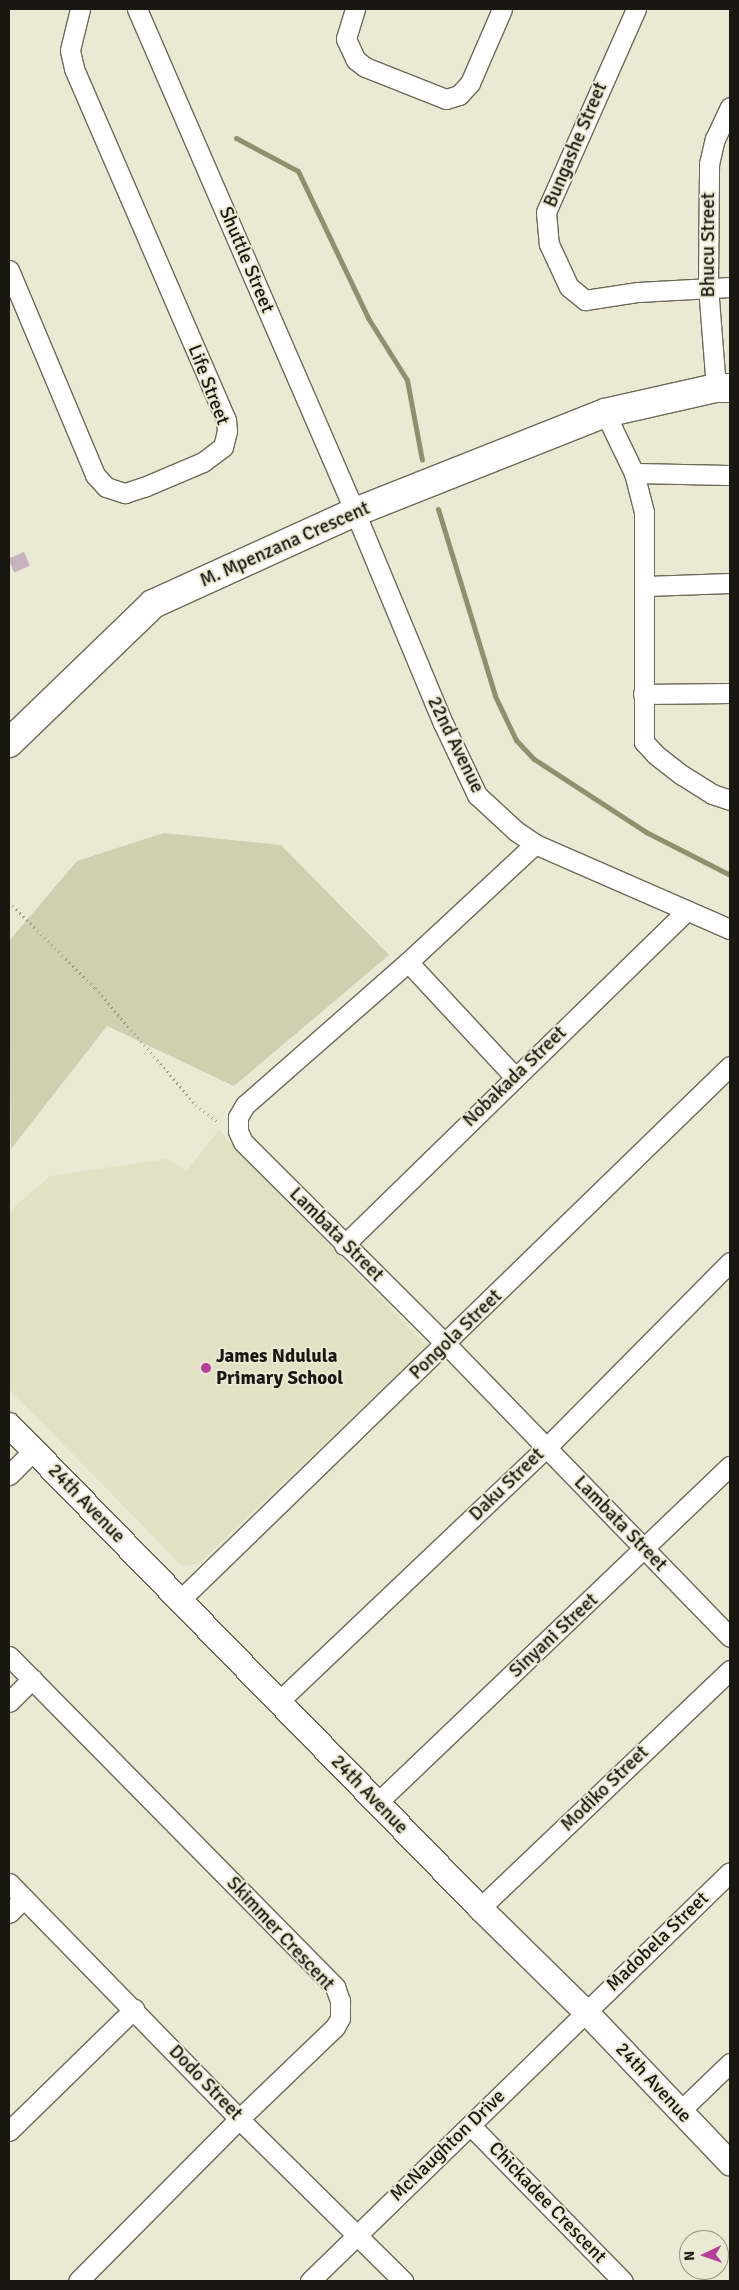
<!DOCTYPE html>
<style>
body{margin:0}
#map{position:relative;width:739px;height:2290px;overflow:hidden;background:#eae9d3;font-family:Signika,sans-serif}
div>[style]{position:absolute}
.built>*{inset:0;background:#e2e1c3}
.green>*{inset:0;background:#d0cfb0}
.stream>*{height:5px;margin:-2.5px;padding:0 2.5px;transform-origin:2.5px;border-radius:2.5px;background:#918f6d}
.building>*{inset:0;background:#c7b3c0;transform-origin:0 0}
.path>*{height:3px;margin-top:-1.5px;transform-origin:0;background:repeating-linear-gradient(90deg,#989786 0 1px,transparent 0 5px)}
.roads{filter:drop-shadow(1px 0 #6c6b58) drop-shadow(-1px 0 #6c6b58) drop-shadow(0 1px #6c6b58) drop-shadow(0 -1px #6c6b58)}
.minor>*{height:19px;margin:-9.5px;padding:0 9.5px;transform-origin:9.5px;border-radius:9.5px;background:#fff}
.tertiary>*{height:24px;margin:-12px;padding:0 12px;transform-origin:12px;border-radius:12px;background:#fff}
.secondary>*{height:28px;margin:-14px;padding:0 14px;transform-origin:14px;border-radius:14px;background:#fff}
.dots>*{width:14px;height:14px;translate:-50% -50%;box-sizing:border-box;border:2px solid #eae9d3;border-radius:50%}
span{translate:-50% -50%;white-space:nowrap;text-align:center;line-height:1.15;-webkit-text-stroke:4px #eae9d3;paint-order:stroke}
.street-label{font-size:19px;color:#191810}
.poi-label{font-size:19px;color:#191810;font-weight:700}
.left{translate:0 -50%;text-align:left}
.frame{position:absolute;inset:0;border:10px solid #191810;pointer-events:none}
.north{position:absolute;left:679px;top:2230px;width:50px;height:50px;box-sizing:border-box;background:#eae9d3;border:1px solid #969585;border-radius:50%;rotate:267deg;font-size:14px;font-weight:700;line-height:20px;text-align:center;color:#191810}
.north::after{content:'';display:block;margin:auto;width:18px;height:22px;background:#b43f97;clip-path:polygon(50% 0,100% 100%,50% 72%,0 100%)}
</style>
<div id="map">
<div class="built">
<i style="clip-path:polygon(219px 1130px,427px 1346px,198px 1564px,182px 1566px,9px 1389px,9px 1212px,50px 1176px,167px 1159px,187px 1170px)"></i>
</div>
<div class="green">
<i style="clip-path:polygon(164px 833px,281px 845px,389px 955px,234px 1086px,107px 1026px,11px 1149px,9px 941px,77px 861px)"></i>
</div>
<div class="stream">
<i style="left:236px;top:138px;width:70px;rotate:28deg"></i>
<i style="left:298px;top:171px;width:163px;rotate:64.5deg"></i>
<i style="left:368px;top:318px;width:73px;rotate:57.8deg"></i>
<i style="left:407px;top:380px;width:81px;rotate:79.4deg"></i>
<i style="left:438px;top:509px;width:195px;rotate:73deg"></i>
<i style="left:495px;top:696px;width:49px;rotate:64.5deg"></i>
<i style="left:516px;top:740px;width:26px;rotate:47deg"></i>
<i style="left:534px;top:759px;width:134px;rotate:33.1deg"></i>
<i style="left:646px;top:832px;width:94px;rotate:27.1deg"></i>
</div>
<div class="building">
<i style="left:24px;top:552px;width:15px;height:17px;rotate:67deg"></i>
</div>
<div class="path">
<i style="left:9px;top:902px;width:122px;rotate:45deg"></i>
<i style="left:95px;top:988px;width:155px;rotate:49.2deg"></i>
<i style="left:196px;top:1105px;width:30px;rotate:37deg"></i>
</div>
<div class="roads">
<div class="minor">
<i style="left:137px;top:9px;width:548px;rotate:66.57deg"></i>
<i style="left:355px;top:512px;width:229px;rotate:67.4deg"></i>
<i style="left:443px;top:723px;width:80px;rotate:64.7deg"></i>
<i style="left:477px;top:795px;width:53px;rotate:42.7deg"></i>
<i style="left:516px;top:831px;width:23px;rotate:34deg"></i>
<i style="left:535px;top:844px;width:213px;rotate:23.6deg"></i>
<i style="left:355px;top:9px;width:31px;rotate:107deg"></i>
<i style="left:346px;top:39px;width:23px;rotate:65deg"></i>
<i style="left:356px;top:60px;width:11px;rotate:38deg"></i>
<i style="left:365px;top:67px;width:87px;rotate:21.6deg"></i>
<i style="left:446px;top:99px;width:14px;rotate:-17deg"></i>
<i style="left:459px;top:95px;width:16px;rotate:-47deg"></i>
<i style="left:470px;top:83px;width:81px;rotate:-66.6deg"></i>
<i style="left:636px;top:9px;width:222px;rotate:113.9deg"></i>
<i style="left:546px;top:212px;width:32px;rotate:85deg"></i>
<i style="left:549px;top:244px;width:47px;rotate:65.1deg"></i>
<i style="left:569px;top:287px;width:21px;rotate:39deg"></i>
<i style="left:585px;top:300px;width:54px;rotate:-8.6deg"></i>
<i style="left:638px;top:292px;width:92px;rotate:-3.1deg"></i>
<i style="left:9px;top:270px;width:222px;rotate:67.2deg"></i>
<i style="left:95px;top:475px;width:16px;rotate:47deg"></i>
<i style="left:106px;top:487px;width:20px;rotate:18deg"></i>
<i style="left:125px;top:493px;width:20px;rotate:-18deg"></i>
<i style="left:144px;top:487px;width:64px;rotate:-23deg"></i>
<i style="left:203px;top:462px;width:25px;rotate:-37deg"></i>
<i style="left:223px;top:447px;width:16px;rotate:-76deg"></i>
<i style="left:227px;top:431px;width:11px;rotate:-95deg"></i>
<i style="left:226px;top:420px;width:383px;rotate:-113.4deg"></i>
<i style="left:74px;top:68px;width:18px;rotate:-103deg"></i>
<i style="left:70px;top:50px;width:42px;rotate:-76.3deg"></i>
<i style="left:716px;top:388px;width:101px;rotate:-94.5deg"></i>
<i style="left:708px;top:287px;width:123px;rotate:-89.5deg"></i>
<i style="left:709px;top:164px;width:26px;rotate:-77deg"></i>
<i style="left:715px;top:139px;width:35px;rotate:-65deg"></i>
<i style="left:605px;top:413px;width:67px;rotate:64.2deg"></i>
<i style="left:634px;top:473px;width:40px;rotate:75.6deg"></i>
<i style="left:644px;top:512px;width:230px;rotate:90deg"></i>
<i style="left:644px;top:742px;width:18px;rotate:47deg"></i>
<i style="left:656px;top:755px;width:33px;rotate:38deg"></i>
<i style="left:682px;top:775px;width:36px;rotate:32deg"></i>
<i style="left:712px;top:794px;width:19px;rotate:18deg"></i>
<i style="left:634px;top:473px;width:96px;rotate:1.2deg"></i>
<i style="left:646px;top:586px;width:84px;rotate:-2deg"></i>
<i style="left:643px;top:694px;width:87px;rotate:-0.7deg"></i>
<i style="left:535px;top:844px;width:173px;rotate:137.1deg"></i>
<i style="left:408px;top:962px;width:217px;rotate:138.7deg"></i>
<i style="left:245px;top:1105px;width:14px;rotate:120deg"></i>
<i style="left:238px;top:1117px;width:14px;rotate:90deg"></i>
<i style="left:238px;top:1131px;width:12px;rotate:66deg"></i>
<i style="left:243px;top:1142px;width:286px;rotate:44.9deg"></i>
<i style="left:446px;top:1344px;width:408px;rotate:45.9deg"></i>
<i style="left:408px;top:962px;width:157px;rotate:47.1deg"></i>
<i style="left:344px;top:1245px;width:479px;rotate:-44.3deg"></i>
<i style="left:9px;top:1475px;width:35px;rotate:-45deg"></i>
<i style="left:179px;top:1601px;width:768px;rotate:-44.16deg"></i>
<i style="left:9px;top:1656px;width:465px;rotate:45.4deg"></i>
<i style="left:335px;top:1987px;width:15px;rotate:70deg"></i>
<i style="left:340px;top:2001px;width:17px;rotate:90deg"></i>
<i style="left:340px;top:2018px;width:10px;rotate:119deg"></i>
<i style="left:335px;top:2027px;width:133px;rotate:136.2deg"></i>
<i style="left:239px;top:2119px;width:228px;rotate:134.8deg"></i>
<i style="left:9px;top:1702px;width:33px;rotate:-45deg"></i>
<i style="left:278px;top:1702px;width:371px;rotate:-43.5deg"></i>
<i style="left:547px;top:1447px;width:260px;rotate:-45.3deg"></i>
<i style="left:377px;top:1803px;width:488px;rotate:-43.7deg"></i>
<i style="left:9px;top:1883px;width:330px;rotate:45.7deg"></i>
<i style="left:239px;top:2119px;width:231px;rotate:44.6deg"></i>
<i style="left:480px;top:1908px;width:345px;rotate:-43.6deg"></i>
<i style="left:9px;top:1913px;width:21px;rotate:-45deg"></i>
<i style="left:679px;top:2112px;width:71px;rotate:-43.9deg"></i>
<i style="left:471px;top:2126px;width:217px;rotate:45.6deg"></i>
<i style="left:9px;top:2131px;width:175px;rotate:-44.3deg"></i>
<i style="left:310px;top:2281px;width:586px;rotate:-44.24deg"></i>
</div>
<div class="tertiary">
<i style="left:9px;top:1425px;width:675px;rotate:45.72deg"></i>
<i style="left:480px;top:1908px;width:148px;rotate:44.5deg"></i>
<i style="left:586px;top:2012px;width:209px;rotate:46.4deg"></i>
</div>
<div class="secondary">
<i style="left:9px;top:743px;width:200px;rotate:-44deg"></i>
<i style="left:153px;top:604px;width:222px;rotate:-24.5deg"></i>
<i style="left:355px;top:512px;width:269px;rotate:-21.6deg"></i>
<i style="left:605px;top:413px;width:114px;rotate:-12.7deg"></i>
<i style="left:716px;top:388px;width:14px"></i>
</div>
</div>
<div class="dots">
<i style="left:206px;top:1368px;background:#b43f97"></i>
</div>
<div class="street-label">
<span style="left:576px;top:145px;rotate:-67deg">Bungashe Street</span>
<span style="left:709px;top:245px;rotate:-90deg">Bhucu Street</span>
<span style="left:246px;top:260px;rotate:67deg">Shuttle Street</span>
<span style="left:208px;top:385px;rotate:69deg">Life Street</span>
<span style="left:285px;top:545px;rotate:-24deg">M. Mpenzana Crescent</span>
<span style="left:455px;top:745px;rotate:64deg">22nd Avenue</span>
<span style="left:515px;top:1077px;rotate:-44deg">Nobakada Street</span>
<span style="left:336px;top:1235px;rotate:45deg">Lambata Street</span>
<span style="left:456px;top:1335px;rotate:-44deg">Pongola Street</span>
<span style="left:507px;top:1485px;rotate:-44deg">Daku Street</span>
<span style="left:86px;top:1504px;rotate:46deg">24th Avenue</span>
<span style="left:620px;top:1524px;rotate:46deg">Lambata Street</span>
<span style="left:554px;top:1636px;rotate:-43deg">Sinyani Street</span>
<span style="left:605px;top:1789px;rotate:-44deg">Modiko Street</span>
<span style="left:369px;top:1795px;rotate:46deg">24th Avenue</span>
<span style="left:280px;top:1934px;rotate:47deg">Skimmer Crescent</span>
<span style="left:658px;top:1942px;rotate:-44deg">Madobela Street</span>
<span style="left:205px;top:2083px;rotate:46deg">Dodo Street</span>
<span style="left:653px;top:2083px;rotate:47deg">24th Avenue</span>
<span style="left:448px;top:2146px;rotate:-44deg">McNaughton Drive</span>
<span style="left:547px;top:2203px;rotate:46deg">Chickadee Crescent</span>
</div>
<div class="poi-label">
<span class="left" style="left:216px;top:1368px">James Ndulula<br>Primary School</span>
</div>
<div class="frame"></div>
<div class="north">N</div>
</div>
